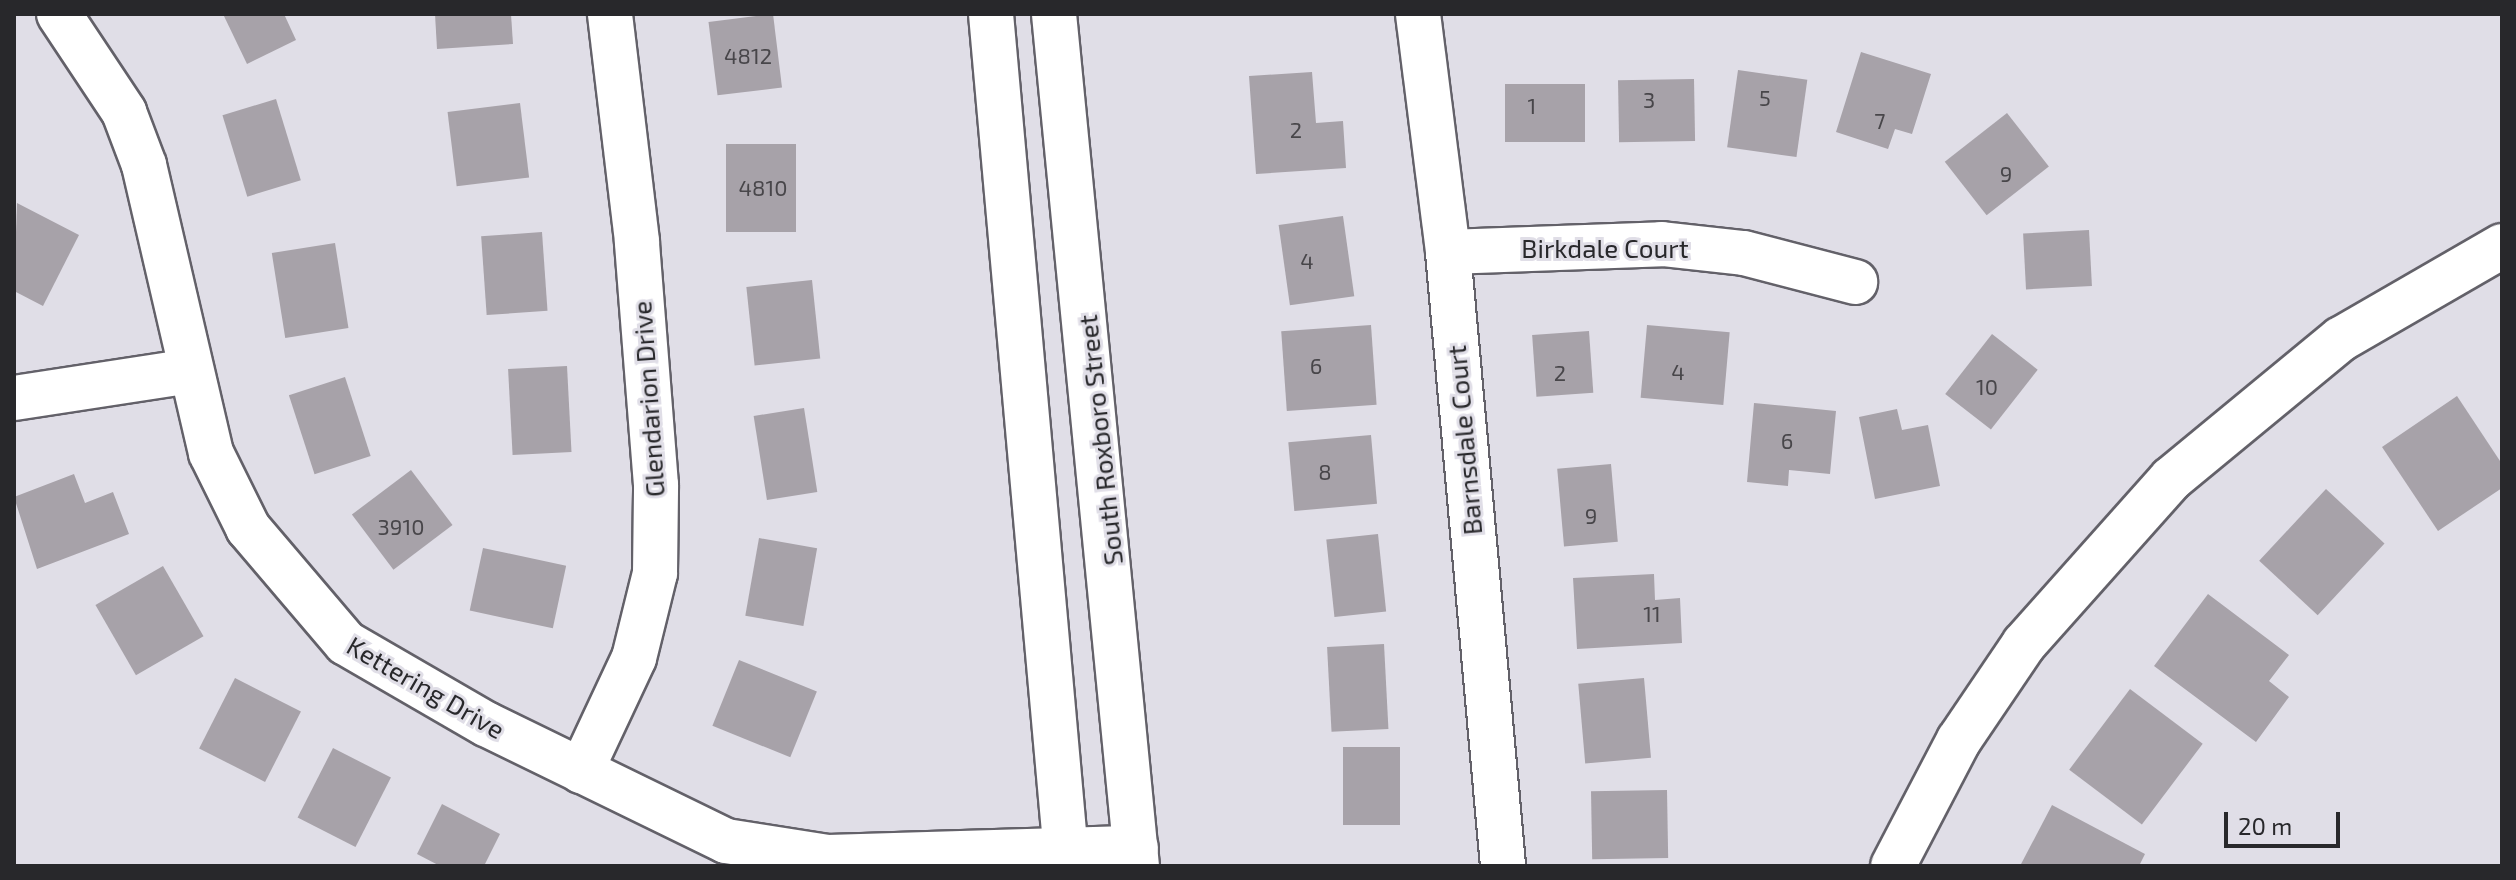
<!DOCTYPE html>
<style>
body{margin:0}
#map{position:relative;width:2516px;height:880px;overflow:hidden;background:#e0dee7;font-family:"Exo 2",sans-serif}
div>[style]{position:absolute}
.building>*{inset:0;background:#a7a2a9;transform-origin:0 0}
.roads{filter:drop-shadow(2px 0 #636169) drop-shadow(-2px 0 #636169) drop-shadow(0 2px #636169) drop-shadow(0 -2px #636169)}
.minor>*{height:44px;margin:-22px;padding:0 22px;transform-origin:22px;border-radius:22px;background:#fff}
span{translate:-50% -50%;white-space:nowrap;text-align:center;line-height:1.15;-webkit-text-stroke:6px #e0dee7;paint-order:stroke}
.number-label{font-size:22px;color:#48464a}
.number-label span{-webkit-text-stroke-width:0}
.street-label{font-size:26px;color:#28282b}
.frame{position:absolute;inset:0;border:16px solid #28282b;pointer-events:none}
.scale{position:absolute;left:2224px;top:812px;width:116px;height:36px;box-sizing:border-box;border:4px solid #28282b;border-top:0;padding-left:10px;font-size:24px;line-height:28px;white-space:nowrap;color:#28282b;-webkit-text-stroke:6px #e0dee7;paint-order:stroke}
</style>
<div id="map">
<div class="building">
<i style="clip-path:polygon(223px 14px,284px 14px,296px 40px,247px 64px)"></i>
<i style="clip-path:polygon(435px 14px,511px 14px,513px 44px,437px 49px)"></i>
<i style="left:773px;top:14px;width:74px;height:65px;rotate:83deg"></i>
<i style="clip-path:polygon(1861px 52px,1931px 74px,1912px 134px,1895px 129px,1888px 149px,1836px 132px)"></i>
<i style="left:1738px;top:70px;width:70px;height:78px;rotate:8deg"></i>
<i style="clip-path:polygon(1312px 72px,1316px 123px,1343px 121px,1346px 168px,1256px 174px,1249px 76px)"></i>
<i style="left:1694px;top:79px;width:62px;height:76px;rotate:89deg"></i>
<i style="left:1505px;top:84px;width:80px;height:58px"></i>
<i style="left:276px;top:99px;width:85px;height:56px;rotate:73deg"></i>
<i style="left:520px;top:103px;width:75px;height:73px;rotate:83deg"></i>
<i style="left:2007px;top:113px;width:68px;height:79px;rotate:52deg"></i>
<i style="left:726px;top:144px;width:70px;height:88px"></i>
<i style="clip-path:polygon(17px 203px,79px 235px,43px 306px,14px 291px)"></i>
<i style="left:1343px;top:216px;width:81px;height:65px;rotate:82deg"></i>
<i style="left:2089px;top:230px;width:56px;height:66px;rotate:87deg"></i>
<i style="left:542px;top:232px;width:79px;height:61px;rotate:86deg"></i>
<i style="left:335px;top:243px;width:86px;height:64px;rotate:81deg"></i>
<i style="left:812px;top:280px;width:79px;height:66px;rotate:84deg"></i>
<i style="left:1371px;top:325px;width:80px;height:90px;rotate:86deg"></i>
<i style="left:1647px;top:325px;width:83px;height:73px;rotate:5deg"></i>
<i style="left:1589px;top:331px;width:62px;height:57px;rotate:86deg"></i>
<i style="left:1992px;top:334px;width:58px;height:76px;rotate:38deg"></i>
<i style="left:567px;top:366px;width:86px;height:59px;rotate:87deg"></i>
<i style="left:345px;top:377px;width:83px;height:59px;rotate:72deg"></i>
<i style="clip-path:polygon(2457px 396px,2502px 464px,2502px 488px,2438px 531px,2382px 447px)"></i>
<i style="clip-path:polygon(1754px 403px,1836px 411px,1830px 474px,1789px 470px,1788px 486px,1747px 482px)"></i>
<i style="left:804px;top:408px;width:85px;height:51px;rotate:81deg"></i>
<i style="clip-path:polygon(1897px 409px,1902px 430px,1928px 425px,1940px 486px,1875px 499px,1859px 417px)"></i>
<i style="left:1371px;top:435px;width:69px;height:83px;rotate:85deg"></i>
<i style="left:1611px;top:464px;width:78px;height:54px;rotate:85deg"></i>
<i style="left:411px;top:470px;width:69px;height:74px;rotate:53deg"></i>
<i style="clip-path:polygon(74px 474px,85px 503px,113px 492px,129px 534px,37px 569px,14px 497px)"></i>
<i style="left:2326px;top:489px;width:80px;height:98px;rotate:43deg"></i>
<i style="left:1378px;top:534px;width:78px;height:52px;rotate:84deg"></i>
<i style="left:759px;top:538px;width:59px;height:79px;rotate:10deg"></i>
<i style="left:483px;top:548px;width:85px;height:64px;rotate:12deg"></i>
<i style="left:163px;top:566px;width:81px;height:78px;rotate:60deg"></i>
<i style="clip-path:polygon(1654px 574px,1655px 600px,1680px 598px,1682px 643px,1577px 649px,1573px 578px)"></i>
<i style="clip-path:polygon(2208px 594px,2289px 655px,2269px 681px,2289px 697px,2256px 742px,2154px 666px)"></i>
<i style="left:1384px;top:644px;width:85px;height:57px;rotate:87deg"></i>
<i style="left:739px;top:660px;width:84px;height:71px;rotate:22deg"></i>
<i style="left:235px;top:678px;width:74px;height:79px;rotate:27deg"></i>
<i style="left:1644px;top:678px;width:80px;height:66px;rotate:85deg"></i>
<i style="left:2130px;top:689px;width:91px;height:101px;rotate:37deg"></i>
<i style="left:1343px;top:747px;width:57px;height:78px"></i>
<i style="left:333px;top:748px;width:65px;height:78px;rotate:27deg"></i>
<i style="left:1667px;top:790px;width:68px;height:76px;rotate:89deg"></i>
<i style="clip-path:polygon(442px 804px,500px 834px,484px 866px,440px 866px,417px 854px)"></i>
<i style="clip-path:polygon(2052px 805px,2145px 854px,2139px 866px,2020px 866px)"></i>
</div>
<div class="roads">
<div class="minor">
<i style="left:59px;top:14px;width:118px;rotate:56.4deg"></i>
<i style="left:124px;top:112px;width:57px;rotate:69.3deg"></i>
<i style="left:144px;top:165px;width:296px;rotate:76.9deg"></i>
<i style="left:211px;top:453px;width:84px;rotate:63.7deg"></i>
<i style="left:248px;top:528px;width:151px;rotate:49.6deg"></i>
<i style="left:346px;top:643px;width:162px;rotate:30.1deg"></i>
<i style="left:486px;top:724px;width:267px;rotate:26deg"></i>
<i style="left:726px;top:841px;width:103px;rotate:8.9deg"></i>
<i style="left:828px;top:857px;width:308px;rotate:-1.7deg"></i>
<i style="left:991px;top:14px;width:855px;rotate:84.9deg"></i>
<i style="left:1054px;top:14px;width:856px;rotate:84.44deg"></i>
<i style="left:1418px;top:14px;width:240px;rotate:82.8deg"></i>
<i style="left:1448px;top:252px;width:616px;rotate:84.88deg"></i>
<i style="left:1448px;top:252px;width:214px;rotate:-2.1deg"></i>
<i style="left:1662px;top:244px;width:82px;rotate:6.3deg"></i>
<i style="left:1744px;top:253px;width:115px;rotate:14.6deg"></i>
<i style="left:14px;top:398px;width:178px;rotate:-8.7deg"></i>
<i style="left:581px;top:771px;width:125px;rotate:-64.9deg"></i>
<i style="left:634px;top:658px;width:88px;rotate:-76.1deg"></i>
<i style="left:655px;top:573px;width:88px;rotate:-89.3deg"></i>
<i style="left:656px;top:485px;width:245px;rotate:-94.5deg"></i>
<i style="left:637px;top:241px;width:229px;rotate:-96.8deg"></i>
<i style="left:1893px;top:866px;width:142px;rotate:-62.4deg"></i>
<i style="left:1959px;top:740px;width:116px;rotate:-55.9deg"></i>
<i style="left:2024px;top:644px;width:221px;rotate:-48.3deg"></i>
<i style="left:2171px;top:479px;width:220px;rotate:-39.5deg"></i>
<i style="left:2341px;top:339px;width:186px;rotate:-30deg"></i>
</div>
</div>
<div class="number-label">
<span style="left:748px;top:56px">4812</span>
<span style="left:1765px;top:98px">5</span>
<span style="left:1649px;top:100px">3</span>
<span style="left:1532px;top:106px">1</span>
<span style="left:1880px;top:121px">7</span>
<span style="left:1296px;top:130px">2</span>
<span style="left:2006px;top:174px">9</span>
<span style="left:763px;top:188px">4810</span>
<span style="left:1307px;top:261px">4</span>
<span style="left:1316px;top:366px">6</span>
<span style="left:1678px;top:372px">4</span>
<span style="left:1560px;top:373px">2</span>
<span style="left:1987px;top:387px">10</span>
<span style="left:1787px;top:441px">6</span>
<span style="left:1325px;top:472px">8</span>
<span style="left:1591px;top:516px">9</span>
<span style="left:401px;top:527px">3910</span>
<span style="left:1652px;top:614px">11</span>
</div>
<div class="street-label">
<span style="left:1605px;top:248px">Birkdale Court</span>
<span style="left:648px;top:399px;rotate:-94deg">Glendarion Drive</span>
<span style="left:1100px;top:440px;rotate:-96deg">South Roxboro Street</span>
<span style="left:1464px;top:440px;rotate:-95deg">Barnsdale Court</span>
<span style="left:426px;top:687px;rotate:30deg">Kettering Drive</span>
</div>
<div class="frame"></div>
<div class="scale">20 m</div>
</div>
